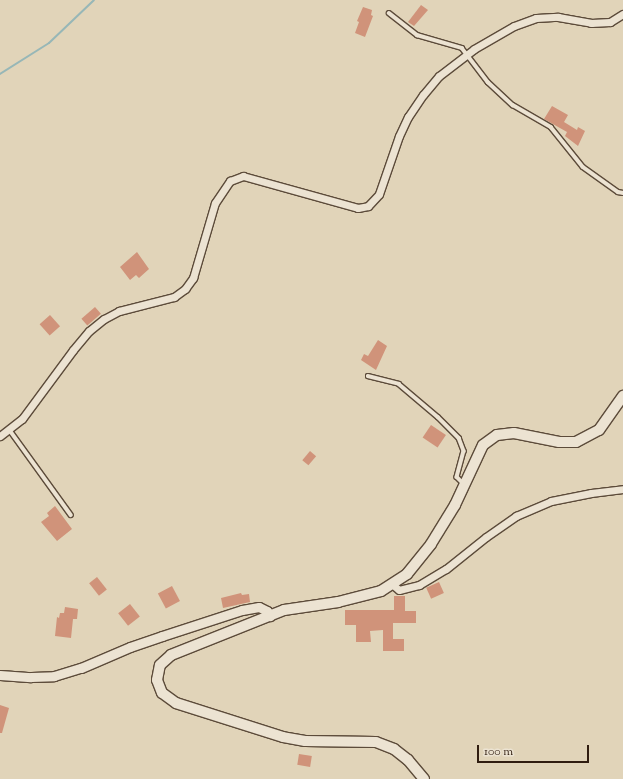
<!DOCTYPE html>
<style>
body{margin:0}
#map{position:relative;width:623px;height:779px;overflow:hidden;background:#e1d4b9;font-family:"Sorts Mill Goudy",serif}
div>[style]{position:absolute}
.stream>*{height:2px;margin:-1px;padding:0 1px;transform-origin:1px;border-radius:1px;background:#97b7b7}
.building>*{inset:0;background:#d0937a;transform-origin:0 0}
.roads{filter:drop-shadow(1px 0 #5c4b3a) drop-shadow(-1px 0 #5c4b3a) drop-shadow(0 1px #5c4b3a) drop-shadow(0 -1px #5c4b3a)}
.service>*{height:3.5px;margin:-1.75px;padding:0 1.75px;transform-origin:1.75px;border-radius:1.75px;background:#ece3d2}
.minor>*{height:7px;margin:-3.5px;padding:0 3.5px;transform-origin:3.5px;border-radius:3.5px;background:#ece3d2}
.tertiary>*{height:9px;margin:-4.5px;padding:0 4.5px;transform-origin:4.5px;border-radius:4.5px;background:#ece3d2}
.secondary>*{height:10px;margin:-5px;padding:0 5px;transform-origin:5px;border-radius:5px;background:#ece3d2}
span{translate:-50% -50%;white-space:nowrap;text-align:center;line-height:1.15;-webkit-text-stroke:3.5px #ece3d2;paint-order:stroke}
.scale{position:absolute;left:477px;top:745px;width:112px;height:18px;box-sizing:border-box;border:2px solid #301d10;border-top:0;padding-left:5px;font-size:12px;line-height:14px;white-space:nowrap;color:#301d10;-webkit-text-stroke:3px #ece3d2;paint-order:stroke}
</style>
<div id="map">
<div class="stream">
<i style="left:0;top:74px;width:58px;rotate:-32.3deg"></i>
<i style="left:49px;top:43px;width:62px;rotate:-43.7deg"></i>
</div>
<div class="building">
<i style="clip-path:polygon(421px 5px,428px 10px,414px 26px,408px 22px)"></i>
<i style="clip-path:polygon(363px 7px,372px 10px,371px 15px,373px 16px,365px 37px,355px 33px,359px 22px,357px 21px)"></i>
<i style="clip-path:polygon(552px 106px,568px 115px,564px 122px,577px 130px,578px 127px,585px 131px,578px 146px,565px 136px,567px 132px,544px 119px)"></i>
<i style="clip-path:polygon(137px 252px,149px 269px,139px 278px,136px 275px,130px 280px,120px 267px)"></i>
<i style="left:95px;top:307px;width:9px;height:18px;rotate:49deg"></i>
<i style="left:50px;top:315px;width:15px;height:14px;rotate:48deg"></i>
<i style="clip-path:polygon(378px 340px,387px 346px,376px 370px,361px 360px,364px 354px,368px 356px)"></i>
<i style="left:431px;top:425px;width:18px;height:15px;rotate:34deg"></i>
<i style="left:310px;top:451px;width:8px;height:12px;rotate:40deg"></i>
<i style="clip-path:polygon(55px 506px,72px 529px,57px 541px,41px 522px,49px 516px,47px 513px)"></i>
<i style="left:97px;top:577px;width:16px;height:10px;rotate:52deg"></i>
<i style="left:439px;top:582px;width:12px;height:14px;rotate:66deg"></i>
<i style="left:172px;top:586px;width:17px;height:16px;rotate:62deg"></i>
<i style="clip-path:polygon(241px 593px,242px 595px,249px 594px,250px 602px,223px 608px,221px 598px)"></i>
<i style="clip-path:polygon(394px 596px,405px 596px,405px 611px,416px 611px,416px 623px,393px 623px,393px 639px,404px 639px,404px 651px,383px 651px,383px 630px,370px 631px,371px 642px,356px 642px,356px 625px,345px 625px,345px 610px,394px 610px)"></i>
<i style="left:130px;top:604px;width:16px;height:15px;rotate:52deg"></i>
<i style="clip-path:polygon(65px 607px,78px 609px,77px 619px,73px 619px,71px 638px,55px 636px,57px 617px,59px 618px,60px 613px,64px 613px)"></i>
<i style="clip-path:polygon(0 705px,9px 708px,2px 733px,0 733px)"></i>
<i style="left:299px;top:754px;width:13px;height:11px;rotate:9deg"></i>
</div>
<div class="roads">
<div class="service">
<i style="left:389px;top:13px;width:36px;rotate:38deg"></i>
<i style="left:417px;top:35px;width:47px;rotate:16.1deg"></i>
<i style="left:462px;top:48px;width:43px;rotate:52.6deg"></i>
<i style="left:488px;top:82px;width:34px;rotate:43deg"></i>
<i style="left:513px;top:105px;width:44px;rotate:30.1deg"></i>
<i style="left:551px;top:127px;width:51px;rotate:51.3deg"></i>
<i style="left:583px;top:167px;width:43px;rotate:35.5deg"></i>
<i style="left:618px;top:192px;width:5px;rotate:11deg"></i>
<i style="left:368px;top:376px;width:32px;rotate:14deg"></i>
<i style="left:399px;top:384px;width:51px;rotate:40.2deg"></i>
<i style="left:438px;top:417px;width:30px;rotate:45deg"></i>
<i style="left:459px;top:438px;width:14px;rotate:69deg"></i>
<i style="left:464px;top:451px;width:27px;rotate:105deg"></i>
<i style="left:457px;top:477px;width:8px;rotate:45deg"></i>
<i style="left:9px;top:429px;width:106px;rotate:54.2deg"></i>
</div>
<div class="minor">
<i style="left:0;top:436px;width:28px;rotate:-38deg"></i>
<i style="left:22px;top:419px;width:86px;rotate:-53.5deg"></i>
<i style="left:73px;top:350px;width:25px;rotate:-50deg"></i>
<i style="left:89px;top:331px;width:19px;rotate:-39deg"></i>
<i style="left:104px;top:319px;width:17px;rotate:-28deg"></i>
<i style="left:119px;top:311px;width:57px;rotate:-14.3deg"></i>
<i style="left:174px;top:297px;width:14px;rotate:-36deg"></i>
<i style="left:185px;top:289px;width:14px;rotate:-54deg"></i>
<i style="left:193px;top:278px;width:78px;rotate:-73.7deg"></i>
<i style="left:215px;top:203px;width:27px;rotate:-56deg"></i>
<i style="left:230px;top:181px;width:14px;rotate:-21deg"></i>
<i style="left:243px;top:176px;width:119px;rotate:15.5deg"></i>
<i style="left:358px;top:208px;width:10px;rotate:-11deg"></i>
<i style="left:368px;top:206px;width:16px;rotate:-47deg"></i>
<i style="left:379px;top:194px;width:61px;rotate:-71deg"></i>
<i style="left:399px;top:136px;width:21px;rotate:-65deg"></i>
<i style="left:408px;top:117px;width:27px;rotate:-56deg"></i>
<i style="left:423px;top:95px;width:25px;rotate:-50deg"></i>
<i style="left:439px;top:76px;width:44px;rotate:-37.6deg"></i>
<i style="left:474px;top:49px;width:46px;rotate:-29.9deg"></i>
<i style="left:514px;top:26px;width:23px;rotate:-20deg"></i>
<i style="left:536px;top:18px;width:22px;rotate:-3deg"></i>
<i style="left:558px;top:17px;width:34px;rotate:10deg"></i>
<i style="left:591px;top:23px;width:19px;rotate:-3deg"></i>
<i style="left:610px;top:22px;width:15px;rotate:-32deg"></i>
<i style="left:392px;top:584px;width:9px;rotate:41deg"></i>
<i style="left:399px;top:590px;width:21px;rotate:-14deg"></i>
<i style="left:419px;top:585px;width:31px;rotate:-31deg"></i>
<i style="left:446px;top:569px;width:51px;rotate:-38.7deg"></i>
<i style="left:486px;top:537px;width:37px;rotate:-35deg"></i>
<i style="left:516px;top:516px;width:38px;rotate:-23deg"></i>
<i style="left:551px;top:501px;width:41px;rotate:-11.3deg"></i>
<i style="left:591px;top:493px;width:32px;rotate:-7deg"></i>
</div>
<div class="tertiary">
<i style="left:0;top:675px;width:31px;rotate:4deg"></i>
<i style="left:31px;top:677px;width:23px;rotate:-2deg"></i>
<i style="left:54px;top:676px;width:28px;rotate:-17deg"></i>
<i style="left:81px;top:668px;width:53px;rotate:-23.2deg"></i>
<i style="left:130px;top:647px;width:34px;rotate:-19deg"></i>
<i style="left:162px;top:636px;width:84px;rotate:-18deg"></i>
<i style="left:242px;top:610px;width:17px;rotate:-10deg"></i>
<i style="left:259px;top:607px;width:9px;rotate:27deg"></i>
<i style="left:267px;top:611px;width:6px;rotate:59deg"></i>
</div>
<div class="secondary">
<i style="left:424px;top:779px;width:25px;rotate:-130deg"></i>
<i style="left:408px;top:760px;width:18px;rotate:-142deg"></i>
<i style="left:394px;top:749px;width:19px;rotate:-159deg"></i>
<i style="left:376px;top:742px;width:71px;rotate:-179.2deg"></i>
<i style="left:305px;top:741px;width:22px;rotate:-170deg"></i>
<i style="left:283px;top:737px;width:112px;rotate:-162.4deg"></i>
<i style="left:176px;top:703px;width:17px;rotate:-144deg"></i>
<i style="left:162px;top:693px;width:14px;rotate:-111deg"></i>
<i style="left:157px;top:680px;width:15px;rotate:-79deg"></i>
<i style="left:160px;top:665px;width:15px;rotate:-42deg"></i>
<i style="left:171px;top:655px;width:122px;rotate:-21.7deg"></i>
<i style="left:284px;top:610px;width:55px;rotate:-8.4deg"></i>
<i style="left:338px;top:602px;width:44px;rotate:-14.3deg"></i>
<i style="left:381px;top:591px;width:31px;rotate:-33deg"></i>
<i style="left:407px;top:574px;width:38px;rotate:-51deg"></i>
<i style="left:431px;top:544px;width:46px;rotate:-58.4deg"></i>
<i style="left:455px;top:505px;width:66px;rotate:-65deg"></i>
<i style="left:483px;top:445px;width:17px;rotate:-36deg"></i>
<i style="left:497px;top:435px;width:17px;rotate:-7deg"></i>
<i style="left:514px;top:433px;width:46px;rotate:11.3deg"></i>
<i style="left:559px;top:442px;width:17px"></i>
<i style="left:576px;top:442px;width:26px;rotate:-28deg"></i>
<i style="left:599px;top:430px;width:42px;rotate:-54.8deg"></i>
</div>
</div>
<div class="scale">100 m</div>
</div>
